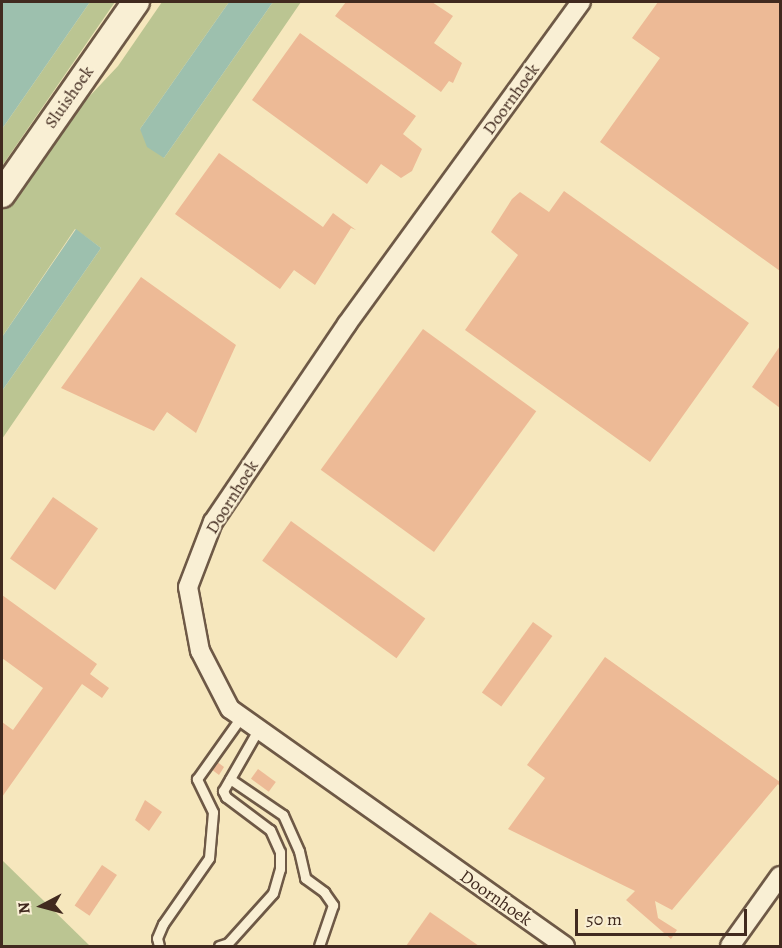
<!DOCTYPE html>
<style>
body{margin:0}
#map{position:relative;width:782px;height:948px;overflow:hidden;background:#f6e7bd;font-family:Alegreya,serif}
div>[style]{position:absolute}
.green>*{inset:0;background:#bbc592}
.water>*{inset:0;background:#9dc0ae}
.building>*{inset:0;background:#edba96;transform-origin:0 0}
.roads{filter:drop-shadow(2px 0 #6e5946) drop-shadow(-2px 0 #6e5946) drop-shadow(0 2px #6e5946) drop-shadow(0 -2px #6e5946)}
.lane>*{height:9px;margin:-4.5px;padding:0 4.5px;transform-origin:4.5px;border-radius:4.5px;background:#f9efd4}
.street>*{height:18px;margin:-9px;padding:0 9px;transform-origin:9px;border-radius:9px;background:#f9efd4}
.secondary>*{height:26px;margin:-13px;padding:0 13px;transform-origin:13px;border-radius:13px;background:#f9efd4}
span{translate:-50% -50%;white-space:nowrap;text-align:center;line-height:1.15;-webkit-text-stroke:4.5px #f9efd4;paint-order:stroke}
.street-label{font-size:18px;color:#412a1f}
.frame{position:absolute;inset:0;border:3px solid #412a1f;pointer-events:none}
.north{position:absolute;left:12px;top:876px;width:60px;height:60px;-webkit-text-stroke:4px #f9efd4;paint-order:stroke;rotate:264deg;font-size:16px;font-weight:700;line-height:24px;text-align:center;color:#412a1f}
.north::after{content:'';display:block;margin:auto;width:21px;height:27px;background:#412a1f;clip-path:polygon(50% 0,100% 100%,50% 72%,0 100%)}
.scale{position:absolute;left:575px;top:909px;width:172px;height:27px;box-sizing:border-box;border:3px solid #412a1f;border-top:0;padding-left:8px;font-size:18px;line-height:21px;white-space:nowrap;color:#412a1f;-webkit-text-stroke:4px #f9efd4;paint-order:stroke}
</style>
<div id="map">
<div class="green">
<i style="clip-path:polygon(90px 2px,115px 2px,2px 166px,2px 129px)"></i>
<i style="clip-path:polygon(162px 2px,229px 2px,140px 129px,164px 158px,273px 2px,301px 2px,2px 439px,2px 391px,101px 248px,75px 229px,2px 337px,2px 209px,53px 135px,118px 66px)"></i>
<i style="clip-path:polygon(2px 860px,90px 946px,2px 946px)"></i>
</div>
<div class="water">
<i style="clip-path:polygon(2px 2px,90px 2px,2px 129px)"></i>
<i style="clip-path:polygon(229px 2px,273px 2px,164px 158px,147px 147px,140px 129px)"></i>
<i style="clip-path:polygon(76px 229px,101px 248px,2px 391px,2px 337px)"></i>
</div>
<div class="building">
<i style="clip-path:polygon(346px 2px,432px 2px,453px 16px,434px 43px,462px 63px,453px 83px,449px 81px,441px 92px,335px 16px)"></i>
<i style="clip-path:polygon(658px 2px,780px 2px,780px 271px,600px 142px,660px 58px,632px 38px)"></i>
<i style="clip-path:polygon(300px 33px,416px 116px,403px 134px,422px 149px,412px 171px,401px 178px,381px 164px,367px 184px,252px 100px)"></i>
<i style="clip-path:polygon(219px 153px,323px 227px,333px 213px,356px 230px,351px 228px,315px 285px,294px 270px,280px 289px,175px 214px)"></i>
<i style="clip-path:polygon(564px 191px,749px 323px,650px 462px,465px 330px,518px 255px,491px 232px,512px 199px,520px 192px,549px 212px)"></i>
<i style="clip-path:polygon(141px 277px,236px 345px,196px 433px,167px 412px,154px 431px,61px 388px)"></i>
<i style="left:423px;top:329px;width:140px;height:174px;rotate:36deg"></i>
<i style="clip-path:polygon(780px 346px,780px 408px,752px 387px)"></i>
<i style="left:53px;top:497px;width:55px;height:75px;rotate:35deg"></i>
<i style="left:291px;top:521px;width:166px;height:49px;rotate:36deg"></i>
<i style="clip-path:polygon(2px 595px,97px 664px,90px 674px,109px 688px,102px 698px,82px 684px,2px 797px,2px 722px,13px 730px,43px 688px,2px 658px)"></i>
<i style="left:533px;top:622px;width:24px;height:87px;rotate:36deg"></i>
<i style="clip-path:polygon(605px 657px,780px 782px,780px 787px,778px 784px,672px 910px,655px 901px,658px 918px,677px 930px,671px 939px,626px 900px,635px 891px,508px 829px,545px 778px,527px 765px)"></i>
<i style="clip-path:polygon(216px 761px,224px 767px,219px 775px,211px 769px)"></i>
<i style="left:258px;top:769px;width:22px;height:12px;rotate:36deg"></i>
<i style="clip-path:polygon(145px 800px,162px 812px,149px 831px,135px 820px)"></i>
<i style="left:102px;top:865px;width:18px;height:49px;rotate:34deg"></i>
<i style="clip-path:polygon(430px 912px,479px 946px,406px 946px)"></i>
</div>
<div class="roads">
<div class="lane">
<i style="left:230px;top:779px;width:64px;rotate:34.2deg"></i>
<i style="left:283px;top:815px;width:39px;rotate:66deg"></i>
<i style="left:299px;top:851px;width:28px;rotate:77deg"></i>
<i style="left:305px;top:878px;width:24px;rotate:36deg"></i>
<i style="left:324px;top:892px;width:16px;rotate:55deg"></i>
<i style="left:333px;top:905px;width:43px;rotate:108.9deg"></i>
<i style="left:159px;top:946px;width:8px;rotate:-104deg"></i>
<i style="left:157px;top:938px;width:15px;rotate:-67deg"></i>
<i style="left:163px;top:924px;width:80px;rotate:-55.1deg"></i>
<i style="left:209px;top:858px;width:46px;rotate:-85deg"></i>
<i style="left:213px;top:812px;width:37px;rotate:-116deg"></i>
<i style="left:197px;top:779px;width:76px;rotate:-54.6deg"></i>
<i style="left:219px;top:946px;width:9px;rotate:-18deg"></i>
<i style="left:228px;top:943px;width:67px;rotate:-48deg"></i>
<i style="left:273px;top:893px;width:25px;rotate:-74deg"></i>
<i style="left:280px;top:869px;width:17px;rotate:-90deg"></i>
<i style="left:280px;top:852px;width:24px;rotate:-114deg"></i>
<i style="left:270px;top:830px;width:55px;rotate:-143.1deg"></i>
<i style="left:226px;top:797px;width:7px;rotate:-117deg"></i>
<i style="left:223px;top:791px;width:70px;rotate:-60.2deg"></i>
</div>
<div class="street">
<i style="left:565px;top:946px;width:410px;rotate:-144.7deg"></i>
<i style="left:230px;top:709px;width:65px;rotate:-117.3deg"></i>
<i style="left:200px;top:651px;width:65px;rotate:-100.6deg"></i>
<i style="left:188px;top:587px;width:70px;rotate:-69deg"></i>
<i style="left:213px;top:522px;width:239px;rotate:-55.9deg"></i>
<i style="left:347px;top:324px;width:398px;rotate:-54deg"></i>
<i style="left:730px;top:946px;width:86px;rotate:-54.5deg"></i>
</div>
<div class="secondary">
<i style="left:2px;top:194px;width:234px;rotate:-55.1deg"></i>
</div>
</div>
<div class="street-label">
<span style="left:69px;top:97px;rotate:-55deg">Sluishoek</span>
<span style="left:511px;top:99px;rotate:-54deg">Doornhoek</span>
<span style="left:232px;top:497px;rotate:-58deg">Doornhoek</span>
<span style="left:496px;top:898px;rotate:35deg">Doornhoek</span>
</div>
<div class="frame"></div>
<div class="north">N</div>
<div class="scale">50 m</div>
</div>
